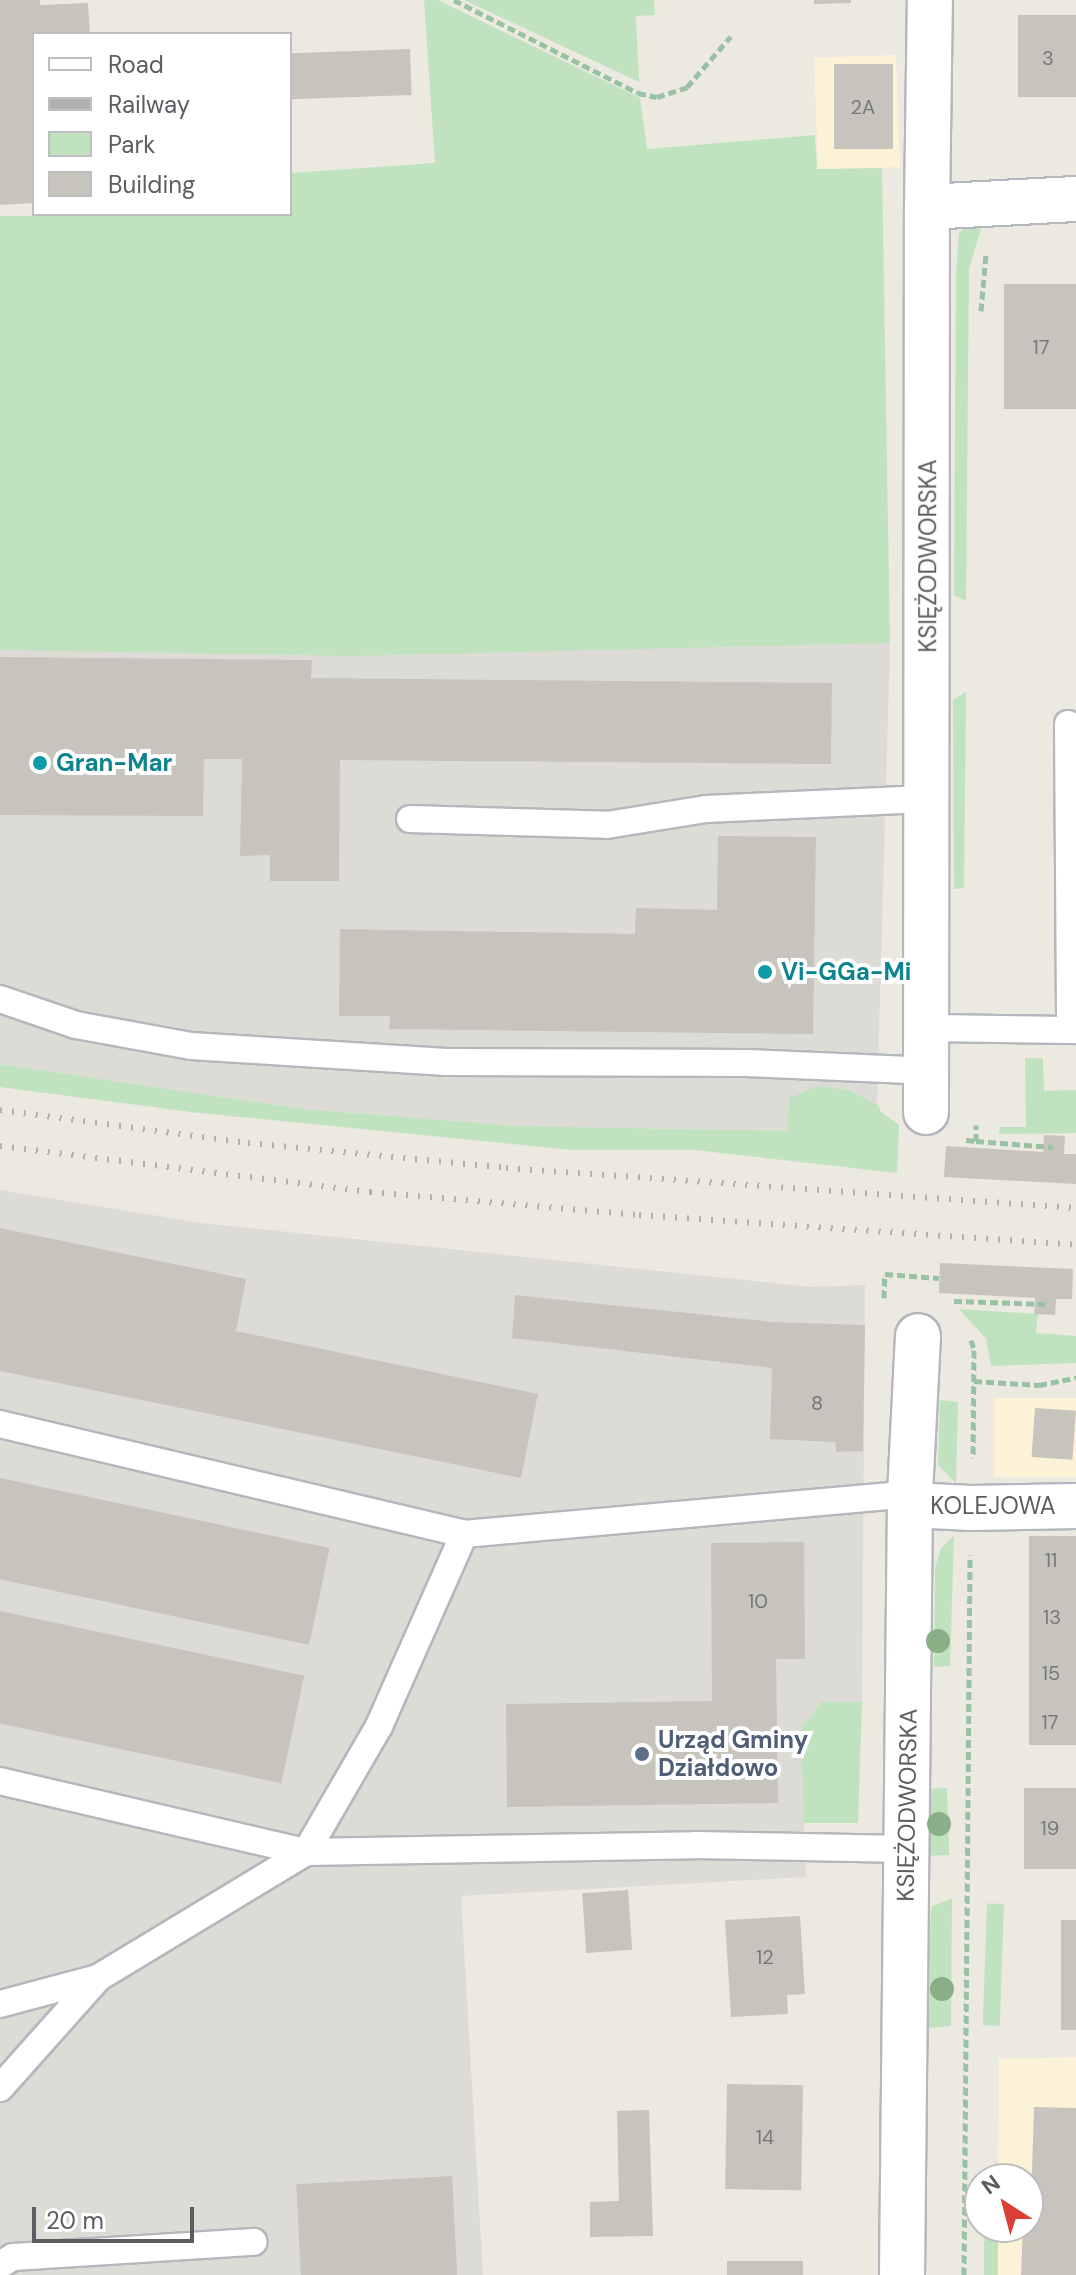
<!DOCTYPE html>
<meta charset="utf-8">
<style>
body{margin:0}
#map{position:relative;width:1076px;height:2275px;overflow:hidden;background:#ece9e1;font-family:"DM Sans",sans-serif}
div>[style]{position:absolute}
.commercial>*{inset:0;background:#fbf2d7;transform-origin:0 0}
.industrial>*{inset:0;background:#dddbd6}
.green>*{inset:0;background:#c0e2bf;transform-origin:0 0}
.building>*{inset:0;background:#c7c4be;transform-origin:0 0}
.path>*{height:5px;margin-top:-2.5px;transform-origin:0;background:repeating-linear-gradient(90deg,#99c2a3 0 8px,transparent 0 12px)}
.roads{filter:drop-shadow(2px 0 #b4b7bb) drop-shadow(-2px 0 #b4b7bb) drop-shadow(0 2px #b4b7bb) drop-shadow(0 -2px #b4b7bb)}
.service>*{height:26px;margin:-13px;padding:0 13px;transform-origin:13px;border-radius:13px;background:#fff}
.minor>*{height:44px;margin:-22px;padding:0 22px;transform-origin:22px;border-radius:22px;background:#fff}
.rail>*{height:6px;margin-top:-3px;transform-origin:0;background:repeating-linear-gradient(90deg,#b0b1b1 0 2px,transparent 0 12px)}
.trees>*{width:24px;height:24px;margin:-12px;border-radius:50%;background:#8aaf86}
.dots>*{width:22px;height:22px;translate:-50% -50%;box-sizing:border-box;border:4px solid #fff;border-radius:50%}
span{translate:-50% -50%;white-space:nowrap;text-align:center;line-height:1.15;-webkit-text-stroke:8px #fff;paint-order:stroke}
.number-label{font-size:20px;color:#757778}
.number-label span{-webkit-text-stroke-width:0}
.street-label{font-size:24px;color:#5a5d61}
.culture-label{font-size:24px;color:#0d838f;font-weight:700}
.left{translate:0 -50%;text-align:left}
.service-label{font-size:24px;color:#4e5e75;font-weight:700}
.legend{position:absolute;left:32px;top:32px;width:260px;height:184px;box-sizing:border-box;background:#fff;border:2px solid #bdbec0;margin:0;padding:10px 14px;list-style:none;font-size:24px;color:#5a5d61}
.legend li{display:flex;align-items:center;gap:16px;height:40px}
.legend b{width:40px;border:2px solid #bdbec0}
.north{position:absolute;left:964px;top:2163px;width:80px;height:80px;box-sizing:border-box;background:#fff;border:2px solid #bdbec0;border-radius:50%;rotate:324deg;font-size:22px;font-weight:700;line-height:32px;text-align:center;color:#5a5d61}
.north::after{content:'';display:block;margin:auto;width:28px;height:36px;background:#dd3e36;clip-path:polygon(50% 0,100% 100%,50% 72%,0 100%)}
.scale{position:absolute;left:32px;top:2207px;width:162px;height:36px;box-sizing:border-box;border:4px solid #5a5d61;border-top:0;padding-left:10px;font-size:24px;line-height:28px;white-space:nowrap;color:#5a5d61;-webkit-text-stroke:6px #fff;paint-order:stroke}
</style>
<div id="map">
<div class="commercial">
<i style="left:896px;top:55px;width:112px;height:82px;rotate:88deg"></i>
<i style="left:994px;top:1398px;width:82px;height:79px"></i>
<i style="clip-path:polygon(1076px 2057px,1076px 2275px,998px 2275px,998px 2227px,1028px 2227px,1028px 2179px,998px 2179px,999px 2059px)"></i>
</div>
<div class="industrial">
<i style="clip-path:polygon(890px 643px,877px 1105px,788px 1131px,516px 1126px,304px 1109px,0 1064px,0 649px)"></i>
<i style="clip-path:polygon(0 1190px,201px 1223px,812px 1287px,865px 1285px,862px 1702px,821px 1702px,801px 1729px,806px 1877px,461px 1896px,483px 2275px,0 2275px)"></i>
</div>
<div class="green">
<i style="clip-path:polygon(424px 0,438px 0,640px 98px,647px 149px,815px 135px,817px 169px,882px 168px,890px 643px,352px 656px,0 650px,0 216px,290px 214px,290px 173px,435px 163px)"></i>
<i style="clip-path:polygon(464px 0,654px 0,655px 15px,636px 16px,639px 82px)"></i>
<i style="clip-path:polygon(979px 223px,981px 229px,969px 269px,966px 601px,954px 595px,956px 275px,959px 233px,970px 224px)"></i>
<i style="clip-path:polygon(966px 692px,964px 888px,954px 889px,953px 700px)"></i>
<i style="clip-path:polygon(1025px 1058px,1043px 1058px,1044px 1091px,1076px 1090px,1076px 1133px,999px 1134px,1000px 1127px,1026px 1127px)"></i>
<i style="clip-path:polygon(0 1064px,304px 1109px,516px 1126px,788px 1131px,789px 1098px,818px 1086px,849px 1090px,878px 1105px,881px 1112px,899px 1125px,897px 1173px,695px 1150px,572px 1150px,191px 1112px,0 1087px)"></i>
<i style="clip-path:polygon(959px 1309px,1038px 1314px,1036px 1333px,1076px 1336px,1076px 1363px,991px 1366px,986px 1339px)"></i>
<i style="clip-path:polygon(940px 1400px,958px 1402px,956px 1483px,938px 1465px)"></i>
<i style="clip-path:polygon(954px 1536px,950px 1666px,934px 1667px,935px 1568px,941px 1548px)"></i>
<i style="clip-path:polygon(821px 1702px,862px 1702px,858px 1823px,804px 1823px,801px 1729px)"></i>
<i style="left:947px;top:1788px;width:67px;height:20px;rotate:88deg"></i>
<i style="clip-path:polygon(952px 1898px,951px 2026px,928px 2028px,931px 1907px)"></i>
<i style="left:1004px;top:1904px;width:122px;height:17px;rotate:92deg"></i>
<i style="left:984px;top:2227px;width:14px;height:48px"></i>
</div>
<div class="building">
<i style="clip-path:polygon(0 0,40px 0,40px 5px,88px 3px,90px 34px,34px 34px,34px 203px,0 205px)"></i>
<i style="clip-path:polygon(814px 0,851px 0,851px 3px,814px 4px)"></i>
<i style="left:1076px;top:15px;width:82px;height:58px;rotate:90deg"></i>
<i style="left:410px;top:49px;width:46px;height:120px;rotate:88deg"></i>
<i style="left:893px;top:64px;width:85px;height:59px;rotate:90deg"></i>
<i style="left:1076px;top:284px;width:125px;height:72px;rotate:90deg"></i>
<i style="clip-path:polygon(0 657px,312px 660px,311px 678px,832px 683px,831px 764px,340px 760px,339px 881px,270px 881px,270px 855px,240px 856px,242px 759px,204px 759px,203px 816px,0 815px)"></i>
<i style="clip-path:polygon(718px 836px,816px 837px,813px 1034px,389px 1029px,390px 1016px,339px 1016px,340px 929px,635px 934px,636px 908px,717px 910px)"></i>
<i style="clip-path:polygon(1044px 1135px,1065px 1136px,1064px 1154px,1076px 1154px,1076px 1184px,944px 1177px,946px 1146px,1043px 1152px)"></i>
<i style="clip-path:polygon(0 1228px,246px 1279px,236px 1331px,538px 1394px,521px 1478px,0 1371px)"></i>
<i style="clip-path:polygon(940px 1263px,1073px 1269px,1072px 1299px,1056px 1299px,1055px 1315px,1034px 1314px,1035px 1298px,939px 1293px)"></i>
<i style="clip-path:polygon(515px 1295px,773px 1322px,865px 1325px,863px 1451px,836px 1452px,835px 1442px,770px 1439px,772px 1368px,512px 1338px)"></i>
<i style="left:1035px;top:1408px;width:41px;height:49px;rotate:4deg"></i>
<i style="left:0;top:1478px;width:337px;height:99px;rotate:12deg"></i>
<i style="left:1029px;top:1536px;width:47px;height:209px"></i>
<i style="clip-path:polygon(804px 1542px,805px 1659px,776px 1659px,778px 1803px,507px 1807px,506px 1704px,712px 1701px,711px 1543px)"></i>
<i style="left:0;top:1611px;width:311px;height:110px;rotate:12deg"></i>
<i style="left:1024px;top:1788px;width:52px;height:81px"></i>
<i style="left:628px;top:1890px;width:60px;height:46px;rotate:86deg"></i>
<i style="clip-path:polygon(800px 1916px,805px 1994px,787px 1995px,788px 2014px,731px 2017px,725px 1920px)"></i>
<i style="left:1061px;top:1920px;width:15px;height:110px"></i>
<i style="left:727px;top:2084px;width:76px;height:105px;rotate:1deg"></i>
<i style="clip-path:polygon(1034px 2107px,1076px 2108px,1076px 2275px,1021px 2275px,1023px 2227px,1028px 2227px,1028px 2202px,1031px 2202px)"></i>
<i style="clip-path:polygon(649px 2110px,653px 2236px,590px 2237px,590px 2202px,619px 2201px,617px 2111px)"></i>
<i style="left:452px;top:2176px;width:99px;height:156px;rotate:87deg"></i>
<i style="left:803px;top:2261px;width:14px;height:76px;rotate:90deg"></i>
</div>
<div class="path">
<i style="left:454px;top:0;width:206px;rotate:26.8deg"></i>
<i style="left:638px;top:93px;width:19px;rotate:12deg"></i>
<i style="left:657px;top:97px;width:32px;rotate:-18deg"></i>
<i style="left:687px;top:87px;width:67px;rotate:-49.2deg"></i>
<i style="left:981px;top:311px;width:57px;rotate:-85deg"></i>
<i style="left:966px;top:1140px;width:10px;rotate:6deg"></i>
<i style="left:976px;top:1141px;width:16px;rotate:-90deg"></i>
<i style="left:976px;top:1141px;width:77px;rotate:4.5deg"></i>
<i style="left:884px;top:1298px;width:24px;rotate:-88deg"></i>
<i style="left:885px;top:1274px;width:54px;rotate:4.2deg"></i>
<i style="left:954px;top:1301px;width:91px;rotate:1.9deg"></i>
<i style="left:971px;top:1340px;width:10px;rotate:73deg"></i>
<i style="left:974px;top:1350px;width:108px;rotate:90.5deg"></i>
<i style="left:974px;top:1381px;width:65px;rotate:3.5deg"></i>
<i style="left:1039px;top:1385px;width:38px;rotate:-11deg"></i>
<i style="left:964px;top:2275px;width:720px;rotate:-89.52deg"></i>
</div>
<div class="roads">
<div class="service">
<i style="left:1068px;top:724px;width:306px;rotate:89.6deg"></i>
<i style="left:410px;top:819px;width:197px;rotate:1.7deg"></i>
<i style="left:607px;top:825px;width:100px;rotate:-9.2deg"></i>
<i style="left:706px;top:809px;width:222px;rotate:-2.6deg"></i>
<i style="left:0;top:999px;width:80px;rotate:18.9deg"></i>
<i style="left:76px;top:1025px;width:117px;rotate:10.3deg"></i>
<i style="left:191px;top:1046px;width:256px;rotate:3.6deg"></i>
<i style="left:446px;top:1062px;width:301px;rotate:0.2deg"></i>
<i style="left:747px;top:1063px;width:180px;rotate:2.5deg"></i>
<i style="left:927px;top:1028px;width:149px;rotate:0.8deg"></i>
<i style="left:0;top:1424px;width:477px;rotate:13.3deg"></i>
<i style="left:464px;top:1534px;width:448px;rotate:-5.1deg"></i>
<i style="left:0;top:1781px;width:314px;rotate:13.1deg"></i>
<i style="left:306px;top:1852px;width:390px;rotate:-1deg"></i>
<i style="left:696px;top:1845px;width:211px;rotate:1.1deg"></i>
<i style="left:0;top:2004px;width:101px;rotate:-14.9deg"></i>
<i style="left:0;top:2088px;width:147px;rotate:-48.3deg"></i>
<i style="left:98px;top:1978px;width:243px;rotate:-31.2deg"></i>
<i style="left:306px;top:1852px;width:146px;rotate:-59.9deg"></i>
<i style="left:379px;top:1726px;width:210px;rotate:-66.1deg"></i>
<i style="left:0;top:2265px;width:15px;rotate:-32deg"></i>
<i style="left:13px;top:2257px;width:241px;rotate:-3.6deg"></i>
</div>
<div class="minor">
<i style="left:927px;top:207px;width:149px;rotate:-3.1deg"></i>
<i style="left:926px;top:1112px;width:905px;rotate:-89.94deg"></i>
<i style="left:927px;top:207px;width:207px;rotate:-89.2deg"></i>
<i style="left:910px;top:1505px;width:61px;rotate:2.8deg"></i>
<i style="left:971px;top:1508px;width:105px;rotate:-1.1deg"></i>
<i style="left:902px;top:2275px;width:781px;rotate:-89.41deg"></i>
<i style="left:910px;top:1494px;width:158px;rotate:-87.1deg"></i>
</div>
</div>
<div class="rail">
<i style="left:0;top:1110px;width:250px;rotate:7.6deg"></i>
<i style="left:248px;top:1143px;width:259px;rotate:5.5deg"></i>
<i style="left:506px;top:1168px;width:571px;rotate:4.01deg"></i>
<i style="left:0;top:1146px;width:373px;rotate:7.1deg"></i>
<i style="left:370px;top:1192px;width:270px;rotate:4.9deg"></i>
<i style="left:639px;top:1215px;width:438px;rotate:3.9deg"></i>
</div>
<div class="trees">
<i style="left:938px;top:1641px"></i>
<i style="left:939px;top:1824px"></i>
<i style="left:942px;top:1989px"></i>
</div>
<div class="dots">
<i style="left:40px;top:763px;background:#0f9aa8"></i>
<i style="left:765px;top:972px;background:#0f9aa8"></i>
<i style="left:642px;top:1754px;background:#5c6f8a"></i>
</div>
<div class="number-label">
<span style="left:1048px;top:58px">3</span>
<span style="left:863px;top:107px">2A</span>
<span style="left:1041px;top:347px">17</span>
<span style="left:817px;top:1403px">8</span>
<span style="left:1051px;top:1560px">11</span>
<span style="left:758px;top:1601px">10</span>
<span style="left:1052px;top:1617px">13</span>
<span style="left:1051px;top:1673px">15</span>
<span style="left:1050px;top:1722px">17</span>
<span style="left:1050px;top:1828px">19</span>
<span style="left:765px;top:1957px">12</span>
<span style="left:765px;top:2137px">14</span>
</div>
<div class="street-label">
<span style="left:928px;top:556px;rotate:-90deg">KSIĘŻODWORSKA</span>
<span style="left:993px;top:1506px">KOLEJOWA</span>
<span style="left:907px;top:1805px;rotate:-89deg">KSIĘŻODWORSKA</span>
</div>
<div class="culture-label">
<span class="left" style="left:56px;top:763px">Gran-Mar</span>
<span class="left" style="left:781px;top:972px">Vi-GGa-Mi</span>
</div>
<div class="service-label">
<span class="left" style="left:658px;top:1754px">Urząd Gminy<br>Działdowo</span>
</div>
<ul class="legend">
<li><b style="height:10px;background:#fff"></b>Road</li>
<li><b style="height:10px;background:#b0b1b1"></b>Railway</li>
<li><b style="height:22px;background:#c0e2bf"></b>Park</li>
<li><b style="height:22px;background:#c7c4be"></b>Building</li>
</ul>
<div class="north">N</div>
<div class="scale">20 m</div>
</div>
